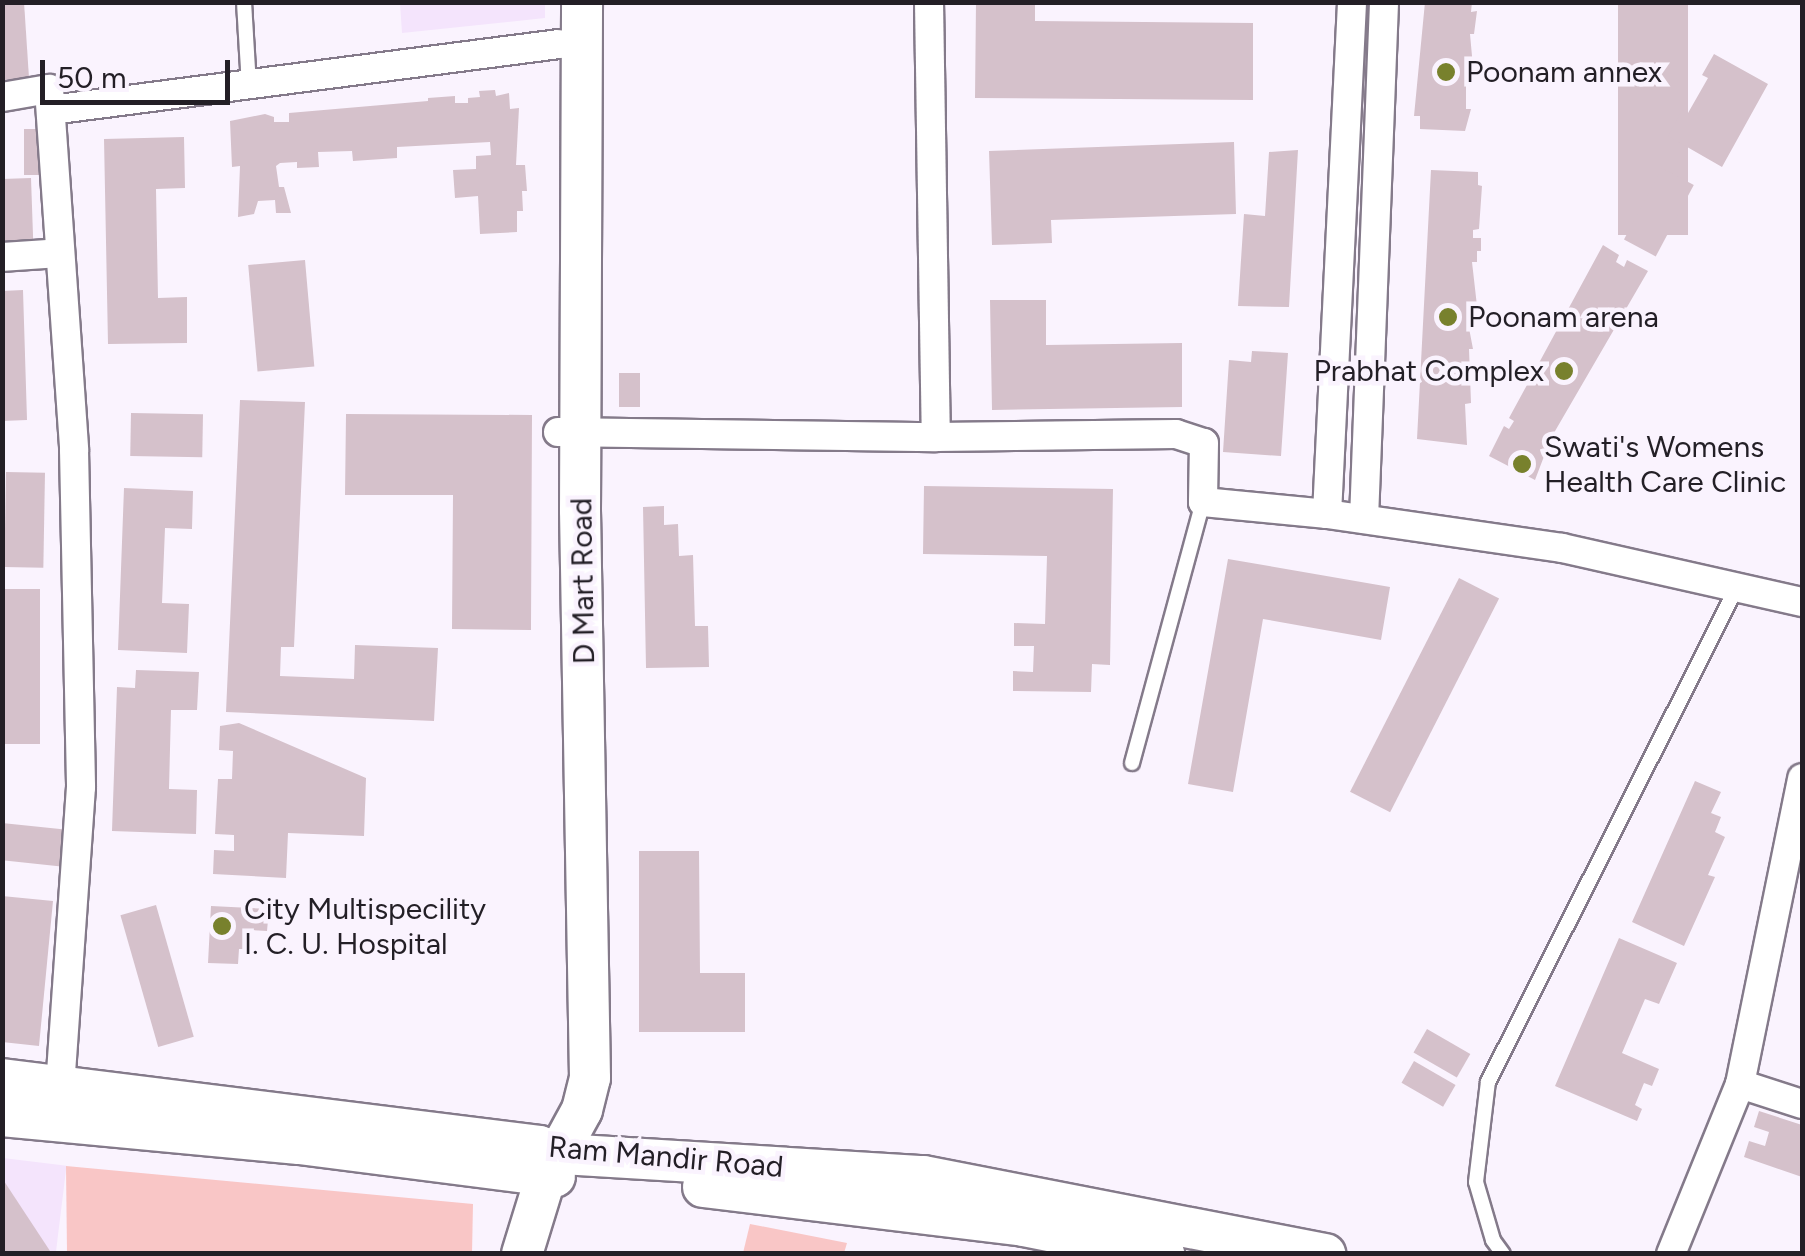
<!DOCTYPE html>
<style>
body{margin:0}
#map{position:relative;width:1805px;height:1256px;overflow:hidden;background:#faf3fe;font-family:Figtree,sans-serif}
div>[style]{position:absolute}
.built>*{inset:0;background:#f4e4fc;transform-origin:0 0}
.green>*{inset:0;background:#f9c6c6}
.building>*{inset:0;background:#d5c1cb;transform-origin:0 0}
.roads{filter:drop-shadow(2px 0 #847a8a) drop-shadow(-2px 0 #847a8a) drop-shadow(0 2px #847a8a) drop-shadow(0 -2px #847a8a)}
.lane>*{height:14px;margin:-7px;padding:0 7px;transform-origin:7px;border-radius:7px;background:#fff}
.street>*{height:28px;margin:-14px;padding:0 14px;transform-origin:14px;border-radius:14px;background:#fff}
.secondary>*{height:40px;margin:-20px;padding:0 20px;transform-origin:20px;border-radius:20px;background:#fff}
.dots>*{width:28px;height:28px;translate:-50% -50%;box-sizing:border-box;border:5px solid #faf3fe;border-radius:50%}
span{translate:-50% -50%;white-space:nowrap;text-align:center;line-height:1.15;-webkit-text-stroke:9px #faf3fe;paint-order:stroke}
.poi-label{font-size:30px;color:#231f26}
.left{translate:0 -50%;text-align:left}
.right{translate:-100% -50%;text-align:right}
.street-label{font-size:30px;color:#231f26}
.frame{position:absolute;inset:0;border:5px solid #231f26;pointer-events:none}
.scale{position:absolute;left:40px;top:60px;width:190px;height:45px;box-sizing:border-box;border:5px solid #231f26;border-top:0;padding-left:12px;font-size:30px;line-height:35px;white-space:nowrap;color:#231f26;-webkit-text-stroke:8px #faf3fe;paint-order:stroke}
</style>
<div id="map">
<div class="built">
<i style="clip-path:polygon(400px 3px,545px 3px,545px 18px,402px 33px)"></i>
<i style="left:3px;top:1158px;width:64px;height:96px;rotate:7deg"></i>
</div>
<div class="green">
<i style="clip-path:polygon(66px 1166px,473px 1204px,472px 1253px,67px 1253px)"></i>
<i style="clip-path:polygon(750px 1224px,847px 1243px,844px 1253px,743px 1253px)"></i>
</div>
<div class="building">
<i style="clip-path:polygon(2px 2px,24px 2px,29px 78px,2px 80px)"></i>
<i style="clip-path:polygon(976px 2px,1035px 2px,1035px 21px,1253px 23px,1253px 100px,975px 98px)"></i>
<i style="clip-path:polygon(1425px 2px,1472px 2px,1471px 12px,1477px 11px,1474px 34px,1470px 34px,1474px 78px,1466px 78px,1466px 109px,1471px 109px,1465px 131px,1420px 129px,1420px 116px,1414px 116px)"></i>
<i style="left:1618px;top:2px;width:70px;height:233px"></i>
<i style="clip-path:polygon(1714px 54px,1768px 84px,1722px 167px,1668px 136px,1682px 110px,1688px 113px,1708px 78px,1702px 75px)"></i>
<i style="clip-path:polygon(495px 90px,496px 96px,509px 93px,510px 109px,519px 108px,516px 165px,525px 165px,527px 191px,522px 191px,523px 211px,517px 211px,517px 232px,480px 234px,478px 196px,455px 198px,453px 170px,476px 169px,476px 156px,491px 155px,490px 142px,397px 147px,397px 158px,353px 161px,352px 151px,318px 152px,319px 167px,297px 168px,297px 162px,280px 163px,276px 166px,279px 187px,284px 187px,291px 213px,276px 213px,275px 200px,258px 201px,254px 214px,238px 217px,240px 166px,232px 167px,230px 121px,265px 114px,274px 117px,274px 122px,289px 122px,289px 113px,428px 101px,428px 98px,455px 96px,455px 103px,468px 103px,468px 98px,480px 97px,479px 91px)"></i>
<i style="left:24px;top:129px;width:25px;height:46px"></i>
<i style="clip-path:polygon(184px 137px,185px 188px,156px 189px,158px 298px,187px 297px,187px 343px,108px 344px,104px 139px)"></i>
<i style="clip-path:polygon(1234px 142px,1236px 214px,1051px 220px,1052px 243px,992px 245px,989px 151px)"></i>
<i style="clip-path:polygon(1298px 150px,1289px 307px,1238px 306px,1244px 214px,1265px 216px,1269px 152px)"></i>
<i style="left:1662px;top:168px;width:36px;height:81px;rotate:28deg"></i>
<i style="clip-path:polygon(1431px 170px,1478px 172px,1478px 185px,1482px 186px,1479px 229px,1473px 230px,1473px 238px,1481px 238px,1481px 251px,1477px 251px,1477px 262px,1472px 262px,1477px 306px,1471px 306px,1469px 328px,1473px 349px,1469px 349px,1471px 403px,1465px 404px,1467px 445px,1417px 439px)"></i>
<i style="left:31px;top:178px;width:66px;height:29px;rotate:88deg"></i>
<i style="clip-path:polygon(1603px 245px,1619px 255px,1616px 262px,1624px 267px,1627px 260px,1648px 271px,1551px 438px,1535px 480px,1489px 456px,1504px 426px,1509px 429px,1514px 421px,1509px 418px)"></i>
<i style="left:305px;top:260px;width:107px;height:57px;rotate:85deg"></i>
<i style="clip-path:polygon(23px 290px,27px 420px,2px 421px,2px 291px)"></i>
<i style="clip-path:polygon(990px 300px,1046px 300px,1046px 345px,1182px 343px,1182px 407px,992px 410px)"></i>
<i style="clip-path:polygon(1252px 351px,1288px 353px,1281px 456px,1223px 452px,1229px 360px,1251px 362px)"></i>
<i style="left:619px;top:373px;width:21px;height:34px"></i>
<i style="clip-path:polygon(240px 400px,305px 402px,294px 647px,281px 647px,280px 676px,354px 679px,355px 645px,438px 648px,434px 721px,226px 712px)"></i>
<i style="left:131px;top:413px;width:72px;height:43px;rotate:1deg"></i>
<i style="clip-path:polygon(346px 414px,532px 415px,531px 630px,452px 629px,453px 495px,345px 495px)"></i>
<i style="left:6px;top:472px;width:39px;height:95px;rotate:1deg"></i>
<i style="clip-path:polygon(924px 486px,1113px 489px,1110px 665px,1092px 664px,1091px 692px,1013px 691px,1013px 671px,1033px 672px,1034px 646px,1014px 646px,1014px 623px,1045px 624px,1047px 556px,923px 554px)"></i>
<i style="clip-path:polygon(124px 488px,193px 491px,192px 529px,165px 528px,162px 603px,189px 604px,187px 653px,118px 650px)"></i>
<i style="clip-path:polygon(664px 506px,664px 525px,678px 524px,679px 556px,693px 555px,695px 626px,708px 626px,709px 667px,646px 668px,643px 507px)"></i>
<i style="clip-path:polygon(1228px 559px,1390px 587px,1381px 640px,1263px 619px,1233px 792px,1188px 784px)"></i>
<i style="left:1459px;top:578px;width:45px;height:240px;rotate:27deg"></i>
<i style="left:40px;top:589px;width:155px;height:38px;rotate:90deg"></i>
<i style="clip-path:polygon(136px 670px,199px 672px,197px 710px,171px 710px,169px 789px,197px 790px,196px 834px,112px 831px,117px 687px,135px 688px)"></i>
<i style="clip-path:polygon(239px 723px,366px 778px,364px 836px,288px 833px,286px 878px,213px 874px,214px 850px,234px 851px,234px 835px,215px 834px,218px 779px,232px 779px,233px 751px,219px 750px,220px 726px)"></i>
<i style="clip-path:polygon(1695px 781px,1721px 792px,1711px 813px,1721px 817px,1715px 832px,1725px 837px,1708px 875px,1715px 877px,1684px 946px,1632px 922px)"></i>
<i style="left:2px;top:823px;width:68px;height:37px;rotate:6deg"></i>
<i style="clip-path:polygon(639px 851px,699px 851px,700px 973px,745px 973px,745px 1032px,639px 1032px)"></i>
<i style="clip-path:polygon(2px 896px,53px 901px,39px 1046px,2px 1042px)"></i>
<i style="left:156px;top:905px;width:137px;height:37px;rotate:74deg"></i>
<i style="clip-path:polygon(211px 906px,269px 909px,267px 931px,251px 930px,250px 949px,239px 949px,238px 964px,208px 963px)"></i>
<i style="clip-path:polygon(1619px 938px,1677px 963px,1659px 1004px,1645px 999px,1622px 1053px,1659px 1069px,1652px 1086px,1644px 1083px,1635px 1105px,1642px 1109px,1637px 1121px,1555px 1086px)"></i>
<i style="left:1427px;top:1029px;width:50px;height:27px;rotate:30deg"></i>
<i style="left:1414px;top:1061px;width:48px;height:25px;rotate:30deg"></i>
<i style="clip-path:polygon(1759px 1111px,1802px 1125px,1802px 1177px,1744px 1157px,1749px 1141px,1765px 1146px,1769px 1132px,1754px 1127px)"></i>
<i style="clip-path:polygon(2px 1178px,52px 1254px,2px 1254px)"></i>
</div>
<div class="roads">
<div class="lane">
<i style="left:244px;top:2px;width:83px;rotate:86.6deg"></i>
<i style="left:1132px;top:763px;width:270px;rotate:-74.8deg"></i>
<i style="left:1503px;top:1254px;width:17px;rotate:-126deg"></i>
<i style="left:1493px;top:1240px;width:60px;rotate:-106.3deg"></i>
<i style="left:1476px;top:1182px;width:101px;rotate:-83.2deg"></i>
<i style="left:1488px;top:1082px;width:554px;rotate:-63.3deg"></i>
</div>
<div class="street">
<i style="left:929px;top:2px;width:435px;rotate:89.1deg"></i>
<i style="left:2px;top:97px;width:48px;rotate:-9.7deg"></i>
<i style="left:49px;top:89px;width:362px;rotate:86deg"></i>
<i style="left:74px;top:450px;width:337px;rotate:88.8deg"></i>
<i style="left:81px;top:787px;width:318px;rotate:94deg"></i>
<i style="left:51px;top:110px;width:512px;rotate:-7.4deg"></i>
<i style="left:2px;top:257px;width:58px;rotate:-3.9deg"></i>
<i style="left:558px;top:432px;width:378px;rotate:0.8deg"></i>
<i style="left:936px;top:437px;width:240px;rotate:-0.7deg"></i>
<i style="left:1176px;top:434px;width:29px;rotate:18deg"></i>
<i style="left:1204px;top:443px;width:59px;rotate:91deg"></i>
<i style="left:1203px;top:502px;width:125px;rotate:5.5deg"></i>
<i style="left:1327px;top:514px;width:237px;rotate:8.2deg"></i>
<i style="left:1562px;top:548px;width:246px;rotate:12.7deg"></i>
<i style="left:1327px;top:514px;width:513px;rotate:-87.2deg"></i>
<i style="left:1364px;top:519px;width:517px;rotate:-87.78deg"></i>
<i style="left:1740px;top:1084px;width:65px;rotate:17.9deg"></i>
<i style="left:1671px;top:1254px;width:183px;rotate:-67.9deg"></i>
<i style="left:1740px;top:1084px;width:312px;rotate:-78.5deg"></i>
</div>
<div class="secondary">
<i style="left:2px;top:1079px;width:541px;rotate:7.11deg"></i>
<i style="left:539px;top:1146px;width:24px;rotate:19deg"></i>
<i style="left:562px;top:1154px;width:362px;rotate:3.5deg"></i>
<i style="left:923px;top:1176px;width:410px;rotate:11deg"></i>
<i style="left:2px;top:1116px;width:298px;rotate:5.4deg"></i>
<i style="left:299px;top:1144px;width:258px;rotate:7.3deg"></i>
<i style="left:703px;top:1187px;width:322px;rotate:6.9deg"></i>
<i style="left:1023px;top:1226px;width:144px;rotate:11.2deg"></i>
<i style="left:522px;top:1254px;width:82px;rotate:-72.9deg"></i>
<i style="left:546px;top:1176px;width:75px;rotate:-61.4deg"></i>
<i style="left:582px;top:1110px;width:33px;rotate:-76deg"></i>
<i style="left:590px;top:1078px;width:568px;rotate:-91.01deg"></i>
<i style="left:580px;top:510px;width:508px;rotate:-89.77deg"></i>
</div>
</div>
<div class="dots">
<i style="left:1446px;top:72px;background:#78812d"></i>
<i style="left:1448px;top:317px;background:#78812d"></i>
<i style="left:1564px;top:371px;background:#78812d"></i>
<i style="left:1522px;top:464px;background:#78812d"></i>
<i style="left:222px;top:926px;background:#78812d"></i>
</div>
<div class="poi-label">
<span class="left" style="left:1466px;top:72px">Poonam annex</span>
<span class="left" style="left:1468px;top:317px">Poonam arena</span>
<span class="right" style="left:1544px;top:371px">Prabhat Complex</span>
<span class="left" style="left:1544px;top:464px">Swati's Womens<br>Health Care Clinic</span>
<span class="left" style="left:244px;top:926px">City Multispecility<br>I. C. U. Hospital</span>
</div>
<div class="street-label">
<span style="left:583px;top:581px;rotate:-91deg">D Mart Road</span>
<span style="left:666px;top:1157px;rotate:5deg">Ram Mandir Road</span>
</div>
<div class="frame"></div>
<div class="scale">50 m</div>
</div>
